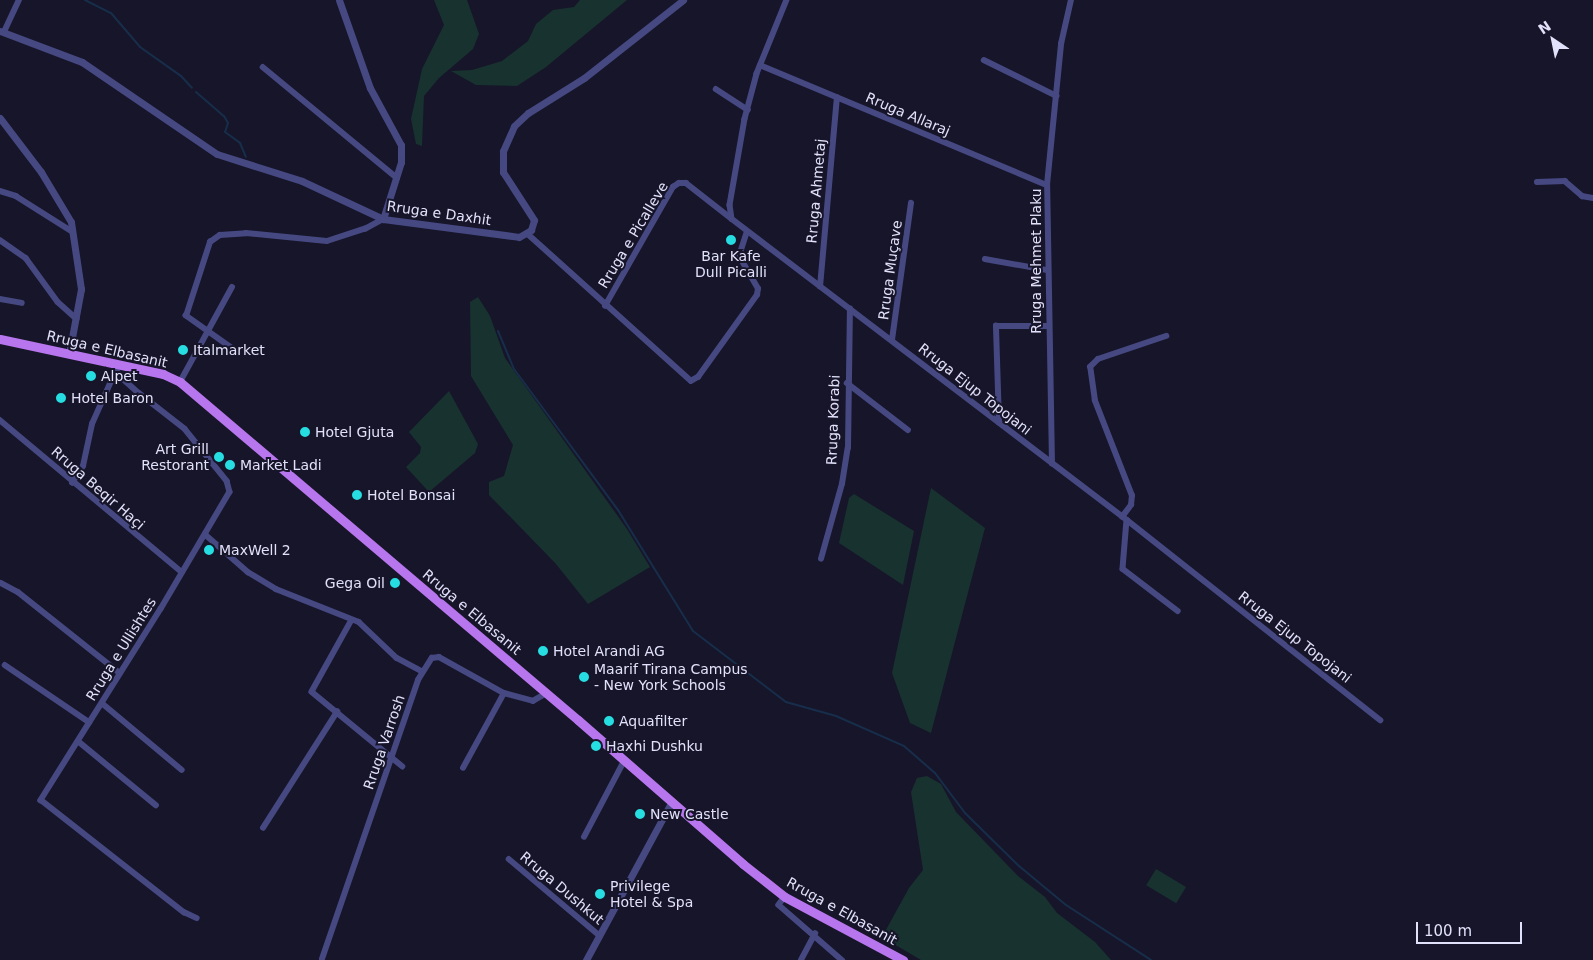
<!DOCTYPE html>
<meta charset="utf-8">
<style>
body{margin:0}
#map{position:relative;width:1593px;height:960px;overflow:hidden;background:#171529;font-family:"DejaVu Sans",sans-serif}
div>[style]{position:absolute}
.green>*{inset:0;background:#18322f;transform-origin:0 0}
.stream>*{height:2px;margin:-1px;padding:0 1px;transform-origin:1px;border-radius:1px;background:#172e4b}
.minor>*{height:5.5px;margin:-2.75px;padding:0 2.75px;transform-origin:2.75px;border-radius:2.75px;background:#464882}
.tertiary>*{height:7px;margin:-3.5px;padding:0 3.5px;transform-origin:3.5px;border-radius:3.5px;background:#464882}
.primary>*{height:9px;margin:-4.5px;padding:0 4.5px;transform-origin:4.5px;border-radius:4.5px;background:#b776ed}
.dots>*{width:14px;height:14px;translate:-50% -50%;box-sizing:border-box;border:2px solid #171529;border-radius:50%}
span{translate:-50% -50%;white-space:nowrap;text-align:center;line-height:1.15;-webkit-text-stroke:4px #171529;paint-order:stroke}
.street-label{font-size:14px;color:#e2e1fb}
.poi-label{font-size:14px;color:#e2e1fb}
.left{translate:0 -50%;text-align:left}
.right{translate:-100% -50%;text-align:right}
.north{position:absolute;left:1528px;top:15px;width:50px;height:50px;-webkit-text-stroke:4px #171529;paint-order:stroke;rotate:326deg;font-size:14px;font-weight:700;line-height:20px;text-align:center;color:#e2e1fb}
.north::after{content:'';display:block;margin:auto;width:18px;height:22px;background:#e2e1fb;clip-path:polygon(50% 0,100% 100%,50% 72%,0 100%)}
.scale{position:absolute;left:1416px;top:922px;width:106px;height:22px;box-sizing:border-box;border:2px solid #e2e1fb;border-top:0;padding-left:6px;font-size:15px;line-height:18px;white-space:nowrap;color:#e2e1fb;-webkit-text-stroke:4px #171529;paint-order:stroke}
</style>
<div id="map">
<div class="green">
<i style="clip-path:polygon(434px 0,467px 0,479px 34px,473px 49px,439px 78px,424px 96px,422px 146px,416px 144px,411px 119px,422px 69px,444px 25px)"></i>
<i style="clip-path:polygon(580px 0,627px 0,546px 67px,517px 86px,476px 85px,451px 71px,472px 70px,502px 61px,528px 41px,536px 24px,553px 10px,574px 7px)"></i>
<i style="clip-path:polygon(478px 297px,490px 316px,505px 358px,627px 529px,650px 567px,588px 604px,556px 564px,489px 495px,489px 482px,504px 476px,513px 445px,471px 376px,470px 302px)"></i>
<i style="clip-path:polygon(449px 391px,478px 444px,475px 453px,429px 492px,406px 467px,420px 453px,421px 447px,409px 432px)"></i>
<i style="clip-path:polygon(931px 488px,985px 528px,931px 733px,910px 723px,892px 673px)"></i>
<i style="clip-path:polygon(854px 494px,914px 531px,903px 585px,839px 543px,849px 498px)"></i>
<i style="clip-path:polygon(927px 776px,941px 784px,956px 812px,1018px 876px,1045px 897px,1057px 913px,1095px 942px,1111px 960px,921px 960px,882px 937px,909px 888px,923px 870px,911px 792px,917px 778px)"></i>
<i style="left:1156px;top:869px;width:35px;height:19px;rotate:31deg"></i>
</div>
<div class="stream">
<i style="left:85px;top:0;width:29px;rotate:27deg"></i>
<i style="left:111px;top:13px;width:45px;rotate:49.5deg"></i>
<i style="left:140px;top:47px;width:50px;rotate:35.3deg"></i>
<i style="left:181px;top:76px;width:16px;rotate:47deg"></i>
<i style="left:196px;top:92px;width:37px;rotate:41deg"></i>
<i style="left:224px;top:116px;width:8px;rotate:60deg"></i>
<i style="left:228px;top:123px;width:9px;rotate:108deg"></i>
<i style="left:225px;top:132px;width:19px;rotate:36deg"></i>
<i style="left:240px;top:143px;width:15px;rotate:67deg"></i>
<i style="left:498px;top:331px;width:41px;rotate:67.2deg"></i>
<i style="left:514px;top:369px;width:175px;rotate:53.6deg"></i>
<i style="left:618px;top:510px;width:142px;rotate:58.2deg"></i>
<i style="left:693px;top:631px;width:117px;rotate:37.4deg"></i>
<i style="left:786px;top:702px;width:52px;rotate:15.6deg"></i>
<i style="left:836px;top:716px;width:74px;rotate:23.8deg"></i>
<i style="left:904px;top:746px;width:41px;rotate:41.1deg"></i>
<i style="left:935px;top:773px;width:50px;rotate:53.1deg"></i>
<i style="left:965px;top:813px;width:76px;rotate:44.5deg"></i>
<i style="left:1019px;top:866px;width:61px;rotate:39.7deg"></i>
<i style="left:1066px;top:905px;width:101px;rotate:32.9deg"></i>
</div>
<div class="minor">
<i style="left:787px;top:0;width:80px;rotate:112.1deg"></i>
<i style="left:757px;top:74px;width:47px;rotate:104.9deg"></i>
<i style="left:745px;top:119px;width:87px;rotate:99.9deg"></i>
<i style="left:730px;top:205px;width:14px;rotate:82deg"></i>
<i style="left:732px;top:219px;width:497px;rotate:37.3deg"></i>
<i style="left:1127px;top:520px;width:323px;rotate:38.3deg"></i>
<i style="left:4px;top:32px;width:35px;rotate:-65deg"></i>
<i style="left:984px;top:60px;width:81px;rotate:26.3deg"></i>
<i style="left:760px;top:65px;width:311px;rotate:22.7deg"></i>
<i style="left:263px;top:67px;width:174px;rotate:39.6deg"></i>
<i style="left:716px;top:89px;width:38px;rotate:33deg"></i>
<i style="left:1537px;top:182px;width:28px;rotate:-2deg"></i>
<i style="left:1565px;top:181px;width:23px;rotate:41deg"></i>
<i style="left:1582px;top:196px;width:11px;rotate:10deg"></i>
<i style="left:0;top:191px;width:17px;rotate:17deg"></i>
<i style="left:16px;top:196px;width:67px;rotate:32.3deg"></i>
<i style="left:528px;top:234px;width:219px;rotate:42deg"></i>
<i style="left:691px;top:381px;width:8px;rotate:-30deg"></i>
<i style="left:698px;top:377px;width:101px;rotate:-54.3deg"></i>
<i style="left:757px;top:295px;width:6px;rotate:-81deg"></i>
<i style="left:758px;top:289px;width:38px;rotate:-120deg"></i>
<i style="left:739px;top:256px;width:25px;rotate:-72deg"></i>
<i style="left:0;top:240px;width:32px;rotate:35deg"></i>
<i style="left:26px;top:258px;width:54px;rotate:54deg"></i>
<i style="left:58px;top:302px;width:25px;rotate:42deg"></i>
<i style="left:985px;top:259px;width:63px;rotate:10.1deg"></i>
<i style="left:820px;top:287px;width:190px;rotate:-84.9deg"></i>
<i style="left:0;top:299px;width:22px;rotate:10deg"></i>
<i style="left:605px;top:306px;width:137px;rotate:-60.3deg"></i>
<i style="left:673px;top:187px;width:7px;rotate:-34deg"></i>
<i style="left:679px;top:183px;width:7px"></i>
<i style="left:686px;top:183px;width:57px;rotate:37.9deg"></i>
<i style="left:892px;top:340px;width:138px;rotate:-82.1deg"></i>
<i style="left:234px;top:350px;width:59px;rotate:-144.7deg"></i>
<i style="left:186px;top:316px;width:78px;rotate:-72deg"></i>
<i style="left:210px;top:242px;width:12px;rotate:-35deg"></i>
<i style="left:220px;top:235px;width:26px;rotate:-4deg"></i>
<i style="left:246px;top:233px;width:81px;rotate:5.6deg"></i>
<i style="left:327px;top:241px;width:40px;rotate:-18deg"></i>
<i style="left:365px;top:229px;width:21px;rotate:-29deg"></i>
<i style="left:114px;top:365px;width:14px;rotate:60deg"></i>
<i style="left:121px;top:377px;width:24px;rotate:42deg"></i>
<i style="left:139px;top:393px;width:58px;rotate:38deg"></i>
<i style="left:185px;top:429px;width:67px;rotate:51.1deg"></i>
<i style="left:227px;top:481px;width:11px;rotate:75deg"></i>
<i style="left:230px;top:492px;width:136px;rotate:120.5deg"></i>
<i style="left:161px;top:609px;width:226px;rotate:122.1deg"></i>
<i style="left:41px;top:800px;width:182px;rotate:38.1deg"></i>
<i style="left:184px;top:912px;width:14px;rotate:25deg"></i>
<i style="left:180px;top:382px;width:108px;rotate:-61.3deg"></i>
<i style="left:847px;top:383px;width:77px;rotate:37.6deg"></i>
<i style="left:0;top:420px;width:237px;rotate:39.9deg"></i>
<i style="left:999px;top:423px;width:97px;rotate:-91.8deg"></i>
<i style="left:996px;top:326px;width:52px"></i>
<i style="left:1052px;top:464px;width:279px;rotate:-91deg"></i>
<i style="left:1047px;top:185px;width:142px;rotate:-84.3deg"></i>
<i style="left:1061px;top:44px;width:45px;rotate:-77.2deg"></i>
<i style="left:72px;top:483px;width:20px;rotate:-57deg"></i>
<i style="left:83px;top:466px;width:43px;rotate:-77.9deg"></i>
<i style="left:92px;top:424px;width:59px;rotate:-66deg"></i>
<i style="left:1122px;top:517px;width:15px;rotate:-53deg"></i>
<i style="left:1131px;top:505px;width:9px;rotate:-84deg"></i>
<i style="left:1132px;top:496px;width:102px;rotate:-111.3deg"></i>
<i style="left:1095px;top:401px;width:34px;rotate:-98deg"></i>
<i style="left:1090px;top:367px;width:11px;rotate:-45deg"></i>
<i style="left:1098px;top:359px;width:72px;rotate:-18.7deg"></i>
<i style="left:1127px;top:520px;width:49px;rotate:94.7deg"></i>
<i style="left:1123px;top:569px;width:69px;rotate:37.4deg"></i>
<i style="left:206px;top:535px;width:56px;rotate:41.4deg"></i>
<i style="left:248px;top:572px;width:33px;rotate:31deg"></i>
<i style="left:276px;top:589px;width:89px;rotate:21.7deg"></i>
<i style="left:359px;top:622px;width:52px;rotate:43.5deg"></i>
<i style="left:397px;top:658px;width:27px;rotate:28deg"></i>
<i style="left:821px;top:559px;width:78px;rotate:-74.4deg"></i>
<i style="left:842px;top:484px;width:36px;rotate:-81deg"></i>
<i style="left:848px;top:448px;width:139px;rotate:-89.2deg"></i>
<i style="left:1px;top:583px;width:19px;rotate:28deg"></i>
<i style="left:18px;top:592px;width:130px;rotate:38.5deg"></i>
<i style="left:352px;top:620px;width:82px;rotate:119.1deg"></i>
<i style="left:312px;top:692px;width:117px;rotate:39.4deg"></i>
<i style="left:5px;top:665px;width:102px;rotate:34.2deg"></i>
<i style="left:102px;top:703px;width:104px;rotate:39.9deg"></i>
<i style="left:78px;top:741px;width:101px;rotate:39.4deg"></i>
<i style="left:463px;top:768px;width:85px;rotate:-61.3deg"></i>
<i style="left:263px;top:828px;width:138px;rotate:-57.5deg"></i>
<i style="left:584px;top:837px;width:86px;rotate:-62.2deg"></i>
<i style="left:509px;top:859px;width:119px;rotate:40.2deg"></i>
<i style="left:785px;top:897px;width:10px;rotate:127deg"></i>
<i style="left:779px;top:905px;width:84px;rotate:41.1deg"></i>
<i style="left:322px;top:959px;width:295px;rotate:-71deg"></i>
<i style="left:418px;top:680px;width:26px;rotate:-58deg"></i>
<i style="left:432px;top:658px;width:7px;rotate:-8deg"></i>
<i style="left:439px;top:657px;width:74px;rotate:29deg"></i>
<i style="left:504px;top:693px;width:30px;rotate:15deg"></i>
<i style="left:533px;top:701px;width:16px;rotate:-30deg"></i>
<i style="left:801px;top:960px;width:30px;rotate:-62deg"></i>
</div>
<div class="tertiary">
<i style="left:339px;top:0;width:93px;rotate:70.6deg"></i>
<i style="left:370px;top:88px;width:65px;rotate:61.5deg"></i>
<i style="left:401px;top:145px;width:17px;rotate:90deg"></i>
<i style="left:401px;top:162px;width:60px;rotate:107.5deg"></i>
<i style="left:0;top:31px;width:88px;rotate:20.7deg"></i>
<i style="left:82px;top:62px;width:163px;rotate:34.3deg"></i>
<i style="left:217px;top:154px;width:89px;rotate:17.6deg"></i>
<i style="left:302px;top:181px;width:89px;rotate:25.1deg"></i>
<i style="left:383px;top:219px;width:137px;rotate:7.5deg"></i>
<i style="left:519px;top:237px;width:14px;rotate:-30deg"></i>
<i style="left:531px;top:230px;width:10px;rotate:-73deg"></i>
<i style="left:534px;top:220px;width:57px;rotate:-122.9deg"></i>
<i style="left:503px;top:172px;width:21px;rotate:-90deg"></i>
<i style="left:503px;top:151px;width:27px;rotate:-66deg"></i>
<i style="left:514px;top:126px;width:19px;rotate:-43deg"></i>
<i style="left:528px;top:113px;width:66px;rotate:-32deg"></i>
<i style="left:584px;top:78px;width:126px;rotate:-38.2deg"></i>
<i style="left:0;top:118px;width:68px;rotate:52.8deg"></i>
<i style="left:41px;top:172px;width:58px;rotate:59deg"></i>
<i style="left:71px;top:222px;width:68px;rotate:81.5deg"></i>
<i style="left:81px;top:289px;width:66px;rotate:100.5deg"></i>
<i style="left:586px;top:960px;width:179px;rotate:-61.6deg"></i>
</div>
<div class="primary">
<i style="left:0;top:339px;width:167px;rotate:12.1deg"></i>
<i style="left:163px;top:374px;width:19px;rotate:25deg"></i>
<i style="left:180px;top:382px;width:522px;rotate:40.34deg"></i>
<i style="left:578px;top:720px;width:219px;rotate:41.1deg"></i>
<i style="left:743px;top:864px;width:53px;rotate:38.2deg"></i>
<i style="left:785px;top:897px;width:134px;rotate:28.1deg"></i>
</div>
<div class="dots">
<i style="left:731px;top:240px;background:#26dde2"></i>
<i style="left:183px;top:350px;background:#26dde2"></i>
<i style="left:91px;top:376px;background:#26dde2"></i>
<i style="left:61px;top:398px;background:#26dde2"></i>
<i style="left:305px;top:432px;background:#26dde2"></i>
<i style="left:219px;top:457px;background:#26dde2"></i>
<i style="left:230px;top:465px;background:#26dde2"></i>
<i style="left:357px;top:495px;background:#26dde2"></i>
<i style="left:209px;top:550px;background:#26dde2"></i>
<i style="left:395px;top:583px;background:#26dde2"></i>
<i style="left:543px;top:651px;background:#26dde2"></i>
<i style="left:584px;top:677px;background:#26dde2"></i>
<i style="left:609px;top:721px;background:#26dde2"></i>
<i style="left:596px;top:746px;background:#26dde2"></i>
<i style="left:640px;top:814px;background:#26dde2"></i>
<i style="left:600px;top:894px;background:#26dde2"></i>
</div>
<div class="street-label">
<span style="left:908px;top:114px;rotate:23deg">Rruga Allaraj</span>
<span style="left:816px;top:191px;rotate:-85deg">Rruga Ahmetaj</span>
<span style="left:439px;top:213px;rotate:8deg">Rruga e Daxhit</span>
<span style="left:633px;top:235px;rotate:-59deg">Rruga e Picalleve</span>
<span style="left:1036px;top:261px;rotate:-90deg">Rruga Mehmet Plaku</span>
<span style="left:890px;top:270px;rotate:-82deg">Rruga Muçave</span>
<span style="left:107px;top:349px;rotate:13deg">Rruga e Elbasanit</span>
<span style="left:975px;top:389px;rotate:38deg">Rruga Ejup Topojani</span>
<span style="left:833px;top:420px;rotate:-88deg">Rruga Korabi</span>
<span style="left:98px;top:488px;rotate:41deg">Rruga Beqir Haçi</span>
<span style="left:472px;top:612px;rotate:40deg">Rruga e Elbasanit</span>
<span style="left:1295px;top:637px;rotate:38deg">Rruga Ejup Topojani</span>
<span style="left:121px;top:649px;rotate:-58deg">Rruga e Ullishtes</span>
<span style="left:384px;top:742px;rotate:-71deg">Rruga Varrosh</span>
<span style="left:562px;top:888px;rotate:40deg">Rruga Dushkut</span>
<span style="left:842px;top:911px;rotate:29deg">Rruga e Elbasanit</span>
</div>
<div class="poi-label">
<span style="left:731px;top:264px">Bar Kafe<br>Dull Picalli</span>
<span class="left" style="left:193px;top:350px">Italmarket</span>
<span class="left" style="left:101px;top:376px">Alpet</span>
<span class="left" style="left:71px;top:398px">Hotel Baron</span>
<span class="left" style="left:315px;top:432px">Hotel Gjuta</span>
<span class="right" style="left:209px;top:457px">Art Grill<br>Restorant</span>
<span class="left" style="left:240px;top:465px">Market Ladi</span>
<span class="left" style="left:367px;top:495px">Hotel Bonsai</span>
<span class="left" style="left:219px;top:550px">MaxWell 2</span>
<span class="right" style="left:385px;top:583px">Gega Oil</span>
<span class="left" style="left:553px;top:651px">Hotel Arandi AG</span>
<span class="left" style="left:594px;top:677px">Maarif Tirana Campus<br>- New York Schools</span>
<span class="left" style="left:619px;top:721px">Aquafilter</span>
<span class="left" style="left:606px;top:746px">Haxhi Dushku</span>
<span class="left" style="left:650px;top:814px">New Castle</span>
<span class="left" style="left:610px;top:894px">Privilege<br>Hotel &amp; Spa</span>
</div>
<div class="north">N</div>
<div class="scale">100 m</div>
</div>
